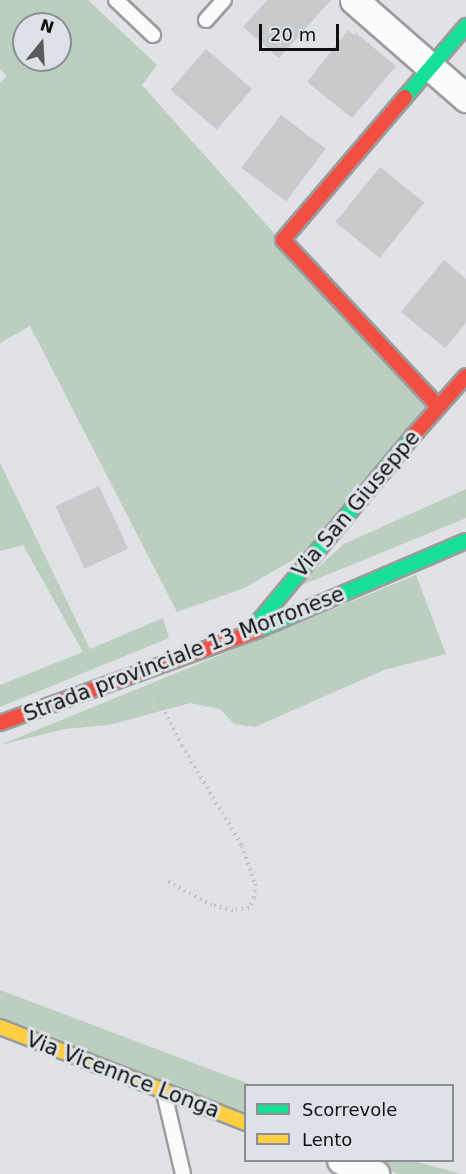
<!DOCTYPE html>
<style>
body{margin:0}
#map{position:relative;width:466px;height:1174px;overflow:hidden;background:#e0e2e5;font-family:"DejaVu Sans",sans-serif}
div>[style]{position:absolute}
.green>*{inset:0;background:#bccebd}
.building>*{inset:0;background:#c8cacc;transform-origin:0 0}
.path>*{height:4px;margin-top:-2px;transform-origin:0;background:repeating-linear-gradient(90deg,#bfbfc1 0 1.5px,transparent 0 6px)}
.roads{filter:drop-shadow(2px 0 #9a9c9e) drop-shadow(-2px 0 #9a9c9e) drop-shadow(0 2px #9a9c9e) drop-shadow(0 -2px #9a9c9e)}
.lane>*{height:14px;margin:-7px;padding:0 7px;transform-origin:7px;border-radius:7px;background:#fafbfb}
.street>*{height:27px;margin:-13.5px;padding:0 13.5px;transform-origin:13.5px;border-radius:13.5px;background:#fafbfb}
.fast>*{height:14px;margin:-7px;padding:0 7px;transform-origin:7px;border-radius:7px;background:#16e098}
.slow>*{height:14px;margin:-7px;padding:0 7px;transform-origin:7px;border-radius:7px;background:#ffcf43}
.jam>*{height:14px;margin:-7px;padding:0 7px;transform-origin:7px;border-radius:7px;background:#f24e42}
span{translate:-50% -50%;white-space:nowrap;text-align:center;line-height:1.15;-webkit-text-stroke:6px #dde2e8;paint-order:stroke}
.street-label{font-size:21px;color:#101113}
.legend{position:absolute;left:244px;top:1084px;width:210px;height:78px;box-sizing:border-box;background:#dde2e8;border:2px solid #8b8e93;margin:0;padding:8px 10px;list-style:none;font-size:18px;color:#101113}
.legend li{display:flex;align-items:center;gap:12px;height:30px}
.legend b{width:30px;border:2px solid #8b8e93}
.north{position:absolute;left:12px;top:12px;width:60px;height:60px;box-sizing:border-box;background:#dde2e8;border:2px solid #8b8e93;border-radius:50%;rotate:18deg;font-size:16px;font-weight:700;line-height:24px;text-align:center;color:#101113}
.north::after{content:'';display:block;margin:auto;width:21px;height:27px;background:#595a5c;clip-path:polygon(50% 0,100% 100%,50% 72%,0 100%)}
.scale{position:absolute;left:259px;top:24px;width:80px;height:27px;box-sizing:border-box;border:3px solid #101113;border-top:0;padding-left:8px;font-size:18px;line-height:21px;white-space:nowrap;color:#101113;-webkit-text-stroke:4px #dde2e8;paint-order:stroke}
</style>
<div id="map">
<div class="green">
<i style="clip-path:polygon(evenodd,0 0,88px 0,157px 65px,142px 85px,429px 407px,305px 553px,244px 588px,177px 612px,30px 326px,0 343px,0 83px,7px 76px,0 69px,0 0,24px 24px,60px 24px,60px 60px,24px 60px,24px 24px)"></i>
<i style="clip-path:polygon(0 463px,90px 649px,163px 618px,169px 638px,0 707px,0 685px,83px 652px,23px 545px,0 551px)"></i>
<i style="clip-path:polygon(466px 489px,466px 518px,295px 588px,344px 544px)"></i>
<i style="clip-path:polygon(416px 575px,446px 654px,384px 670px,255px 727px,234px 724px,220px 709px,190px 703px,109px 725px,65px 729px,0 745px)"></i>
<i style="clip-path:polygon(0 990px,252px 1085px,246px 1086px,245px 1115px,0 1024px)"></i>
<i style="clip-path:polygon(364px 1161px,414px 1161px,461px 1174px,398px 1174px)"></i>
</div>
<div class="building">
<i style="clip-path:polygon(267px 0,331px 0,279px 58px,243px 27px)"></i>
<i style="clip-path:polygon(348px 30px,354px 35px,356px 33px,396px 66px,352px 118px,307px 82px)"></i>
<i style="left:206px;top:49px;width:61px;height:54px;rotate:41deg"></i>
<i style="left:281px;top:115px;width:56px;height:66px;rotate:37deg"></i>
<i style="left:380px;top:167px;width:57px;height:71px;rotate:39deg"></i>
<i style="clip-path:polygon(444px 260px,466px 279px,466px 323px,445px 348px,401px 312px)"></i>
<i style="left:99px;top:486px;width:69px;height:48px;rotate:65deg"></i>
</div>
<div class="path">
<i style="left:157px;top:696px;width:56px;rotate:63.4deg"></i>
<i style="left:182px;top:746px;width:117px;rotate:59deg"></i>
<i style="left:242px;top:846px;width:40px;rotate:71.1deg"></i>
<i style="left:255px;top:884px;width:14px;rotate:94deg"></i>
<i style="left:254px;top:898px;width:11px;rotate:117deg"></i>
<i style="left:249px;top:908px;width:16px;rotate:173deg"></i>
<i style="left:233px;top:910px;width:22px;rotate:-167deg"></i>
<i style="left:212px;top:905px;width:51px;rotate:-151.9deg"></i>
</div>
<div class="roads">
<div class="lane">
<i style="left:116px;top:0;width:51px;rotate:43.4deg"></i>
<i style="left:206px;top:20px;width:27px;rotate:-48deg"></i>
<i style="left:164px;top:1093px;width:83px;rotate:76.8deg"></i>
</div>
<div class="street">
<i style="left:354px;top:0;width:149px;rotate:41.2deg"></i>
<i style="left:341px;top:1160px;width:37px;rotate:22deg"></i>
</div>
<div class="fast">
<i style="left:405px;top:97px;width:94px;rotate:-49.3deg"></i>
<i style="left:258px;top:630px;width:226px;rotate:-23.2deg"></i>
<i style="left:251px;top:631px;width:252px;rotate:-50.3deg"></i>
</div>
<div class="slow">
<i style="left:0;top:1027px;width:264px;rotate:21.3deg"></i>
</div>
<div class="jam">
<i style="left:405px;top:97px;width:188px;rotate:130.5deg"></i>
<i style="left:283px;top:240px;width:227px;rotate:47deg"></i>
<i style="left:412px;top:437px;width:81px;rotate:-48.5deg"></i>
<i style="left:0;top:723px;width:274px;rotate:-19.8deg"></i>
</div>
</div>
<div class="street-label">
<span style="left:356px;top:504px;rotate:-50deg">Via San Giuseppe</span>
<span style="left:184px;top:654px;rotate:-21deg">Strada provinciale 13 Morronese</span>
<span style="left:123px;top:1075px;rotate:21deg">Via Vicennce Longa</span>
</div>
<ul class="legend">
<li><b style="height:8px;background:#16e098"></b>Scorrevole</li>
<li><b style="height:8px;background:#ffcf43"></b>Lento</li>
</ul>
<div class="north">N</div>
<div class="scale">20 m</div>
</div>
